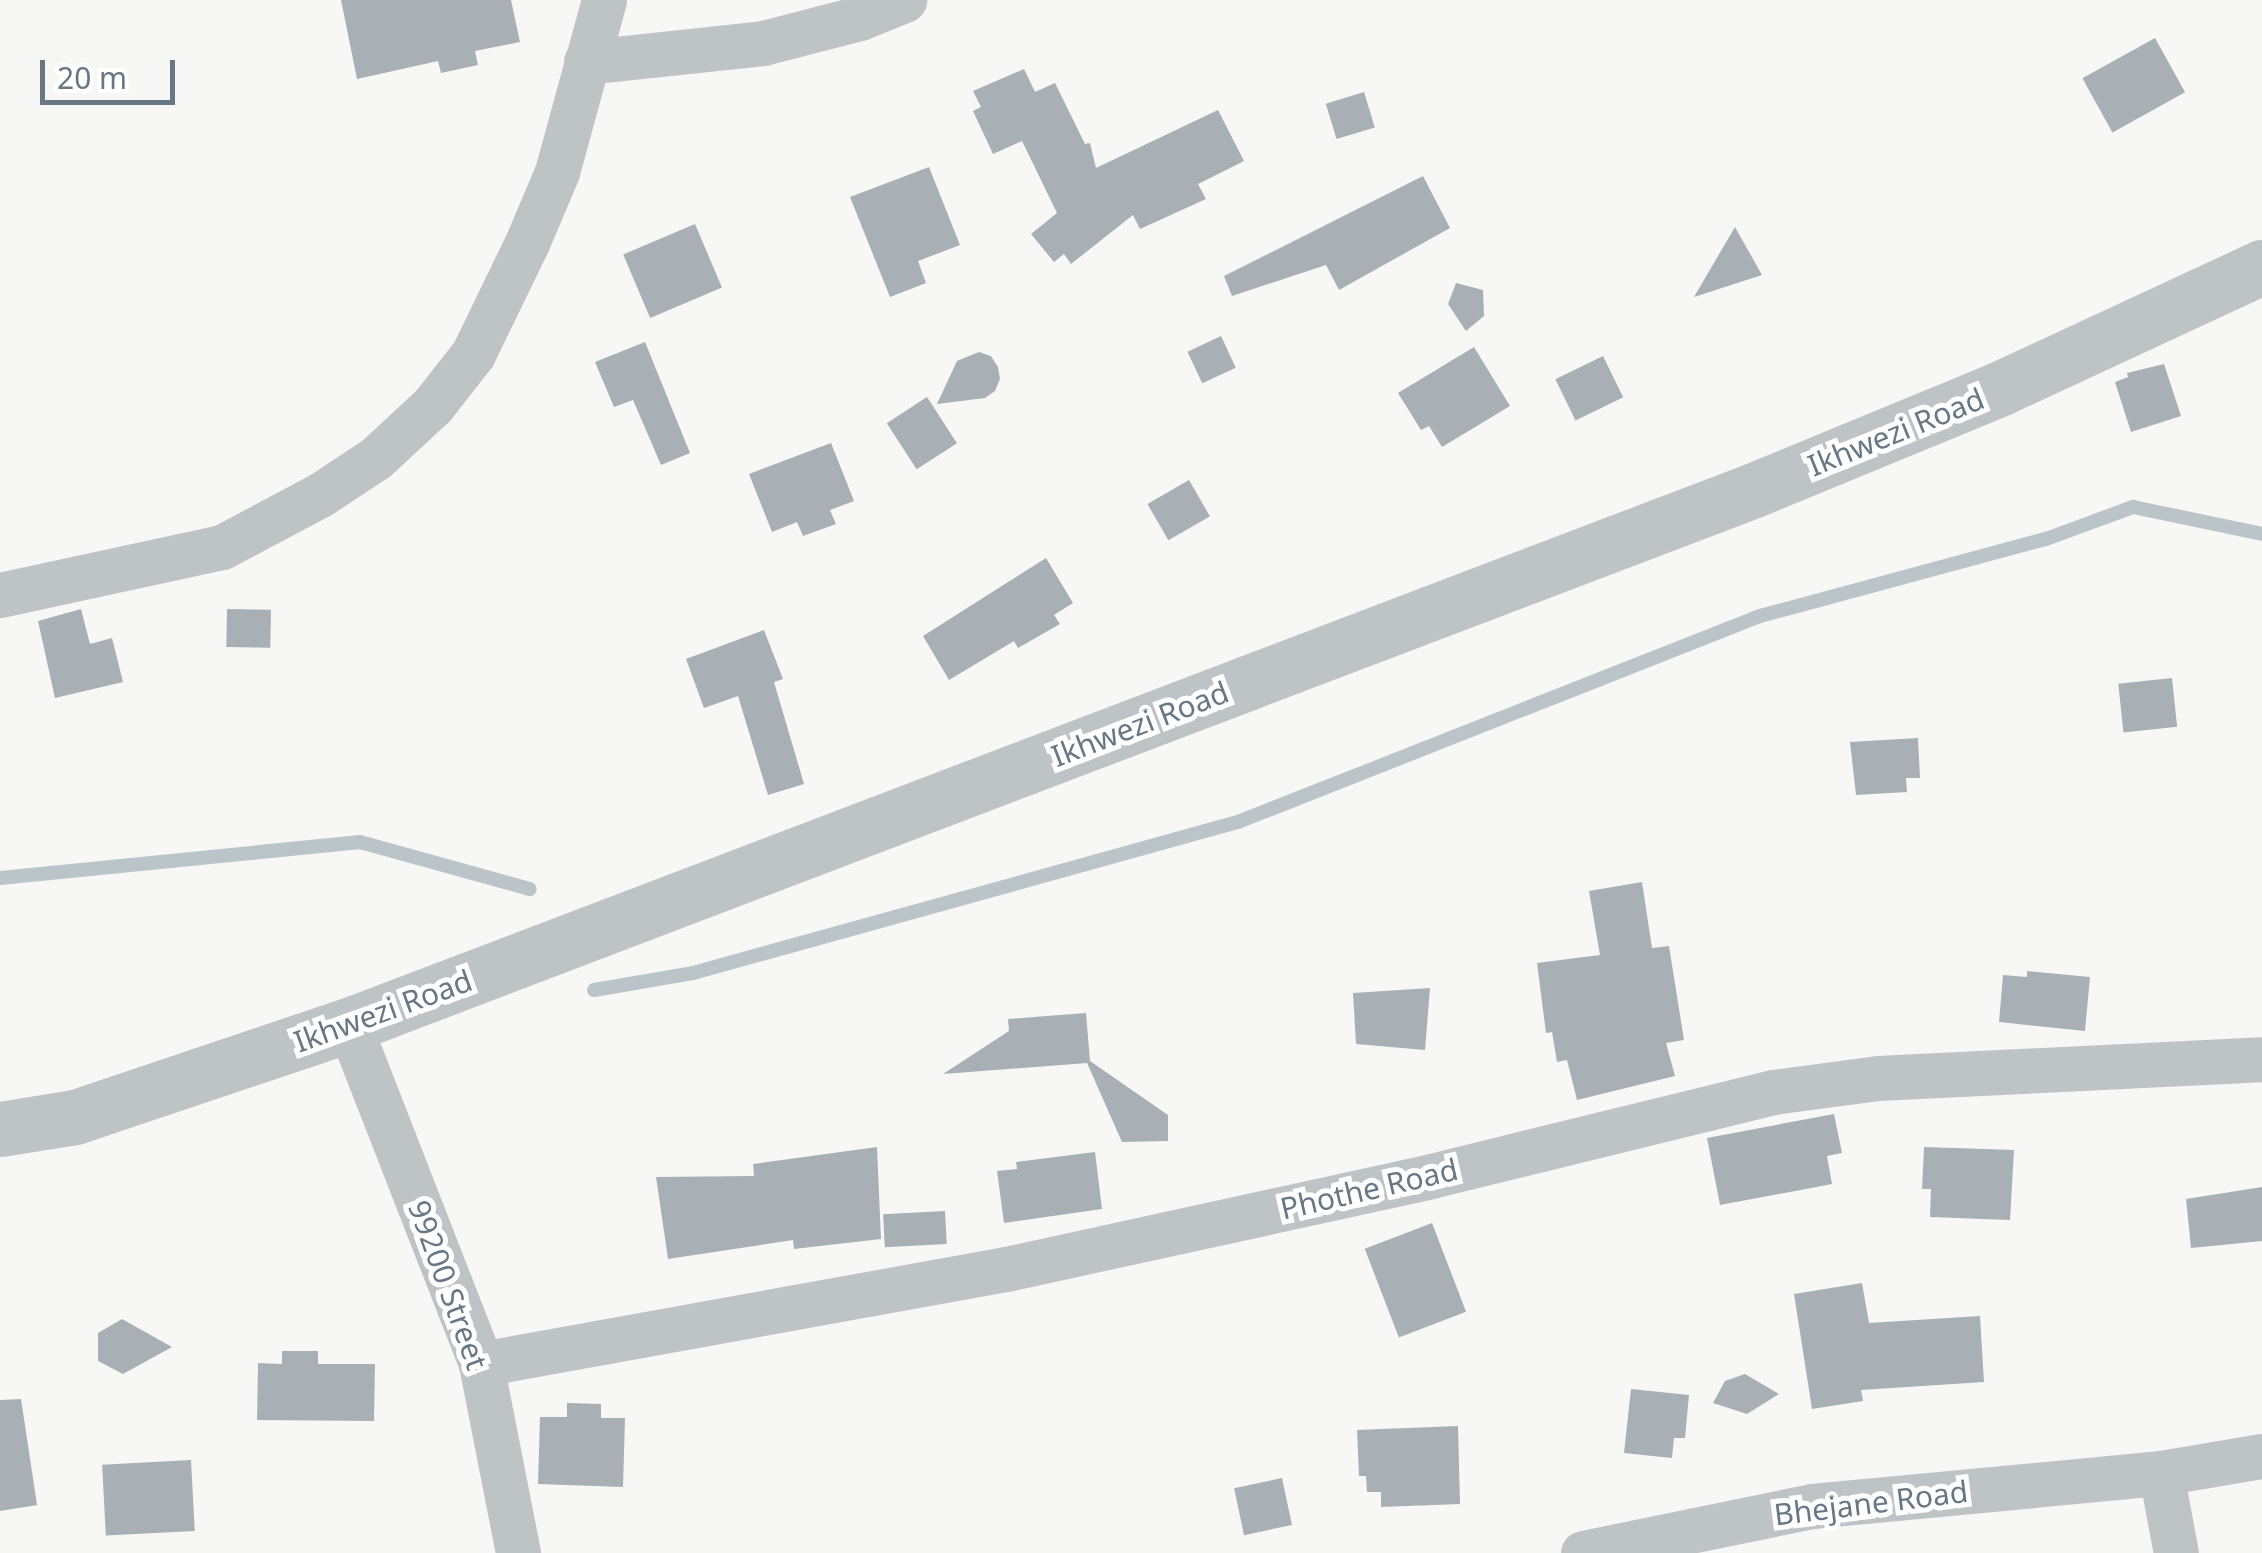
<!DOCTYPE html>
<style>
body{margin:0}
#map{position:relative;width:2262px;height:1553px;overflow:hidden;background:#f7f7f5;font-family:"Noto Sans",sans-serif}
div>[style]{position:absolute}
.stream>*{height:14px;margin:-7px;padding:0 7px;transform-origin:7px;border-radius:7px;background:#bac4c9}
.building>*{inset:0;background:#a8b0b5;transform-origin:0 0}
.minor>*{height:45px;margin:-22.5px;padding:0 22.5px;transform-origin:22.5px;border-radius:22.5px;background:#bec3c6}
.tertiary>*{height:55px;margin:-27.5px;padding:0 27.5px;transform-origin:27.5px;border-radius:27.5px;background:#bec3c6}
span{translate:-50% -50%;white-space:nowrap;text-align:center;line-height:1.15;-webkit-text-stroke:10px #fff;paint-order:stroke}
.street-label{font-size:30px;color:#687784}
.scale{position:absolute;left:40px;top:60px;width:135px;height:45px;box-sizing:border-box;border:5px solid #687784;border-top:0;padding-left:12px;font-size:30px;line-height:35px;white-space:nowrap;color:#687784;-webkit-text-stroke:8px #fff;paint-order:stroke}
</style>
<div id="map">
<div class="stream">
<i style="left:0;top:878px;width:362px;rotate:-5.7deg"></i>
<i style="left:360px;top:842px;width:176px;rotate:15.5deg"></i>
<i style="left:594px;top:990px;width:100px;rotate:-9.7deg"></i>
<i style="left:693px;top:973px;width:566px;rotate:-15.49deg"></i>
<i style="left:1238px;top:822px;width:561px;rotate:-21.54deg"></i>
<i style="left:1760px;top:616px;width:296px;rotate:-15.1deg"></i>
<i style="left:2046px;top:539px;width:93px;rotate:-20.2deg"></i>
<i style="left:2133px;top:507px;width:132px;rotate:11.8deg"></i>
</div>
<div class="building">
<i style="clip-path:polygon(341px 0,511px 0,520px 42px,475px 51px,478px 65px,441px 73px,438px 61px,357px 79px)"></i>
<i style="left:2155px;top:38px;width:62px;height:83px;rotate:61deg"></i>
<i style="clip-path:polygon(1024px 69px,1035px 92px,1055px 83px,1085px 144px,1090px 143px,1096px 168px,1218px 110px,1244px 161px,1198px 184px,1206px 199px,1140px 229px,1133px 215px,1071px 264px,1064px 254px,1054px 262px,1031px 234px,1057px 213px,1022px 141px,993px 154px,973px 111px,981px 107px,973px 91px)"></i>
<i style="left:1364px;top:92px;width:37px;height:40px;rotate:73deg"></i>
<i style="clip-path:polygon(929px 167px,960px 245px,918px 261px,926px 283px,890px 297px,850px 197px)"></i>
<i style="clip-path:polygon(1423px 176px,1450px 228px,1339px 290px,1326px 265px,1232px 296px,1224px 276px)"></i>
<i style="left:695px;top:224px;width:69px;height:78px;rotate:67deg"></i>
<i style="clip-path:polygon(1735px 227px,1762px 275px,1694px 297px)"></i>
<i style="clip-path:polygon(1456px 283px,1483px 290px,1484px 316px,1466px 331px,1448px 304px)"></i>
<i style="left:1221px;top:336px;width:35px;height:37px;rotate:65deg"></i>
<i style="clip-path:polygon(645px 342px,690px 453px,661px 465px,633px 400px,614px 407px,595px 362px)"></i>
<i style="clip-path:polygon(1474px 347px,1510px 406px,1442px 447px,1429px 426px,1421px 430px,1398px 393px)"></i>
<i style="clip-path:polygon(979px 352px,991px 356px,998px 367px,1000px 379px,995px 391px,985px 398px,937px 404px,957px 361px)"></i>
<i style="left:1603px;top:356px;width:46px;height:53px;rotate:64deg"></i>
<i style="clip-path:polygon(2164px 364px,2181px 416px,2131px 432px,2115px 382px,2128px 377px,2127px 373px)"></i>
<i style="left:927px;top:397px;width:55px;height:48px;rotate:57deg"></i>
<i style="clip-path:polygon(831px 443px,854px 501px,830px 510px,836px 524px,803px 536px,797px 522px,772px 532px,749px 474px)"></i>
<i style="left:1189px;top:480px;width:42px;height:48px;rotate:60deg"></i>
<i style="clip-path:polygon(1046px 558px,1073px 603px,1054px 615px,1060px 624px,1018px 648px,1014px 641px,949px 680px,923px 636px)"></i>
<i style="clip-path:polygon(81px 609px,90px 644px,112px 638px,123px 682px,55px 698px,38px 621px)"></i>
<i style="left:227px;top:609px;width:44px;height:38px;rotate:1deg"></i>
<i style="clip-path:polygon(764px 630px,783px 679px,774px 682px,804px 784px,768px 795px,738px 696px,704px 708px,686px 659px)"></i>
<i style="left:2172px;top:678px;width:49px;height:54px;rotate:84deg"></i>
<i style="clip-path:polygon(1918px 738px,1920px 778px,1906px 778px,1907px 792px,1856px 795px,1850px 742px)"></i>
<i style="clip-path:polygon(1642px 882px,1652px 948px,1669px 946px,1684px 1040px,1666px 1043px,1675px 1076px,1577px 1100px,1567px 1060px,1557px 1062px,1552px 1032px,1546px 1033px,1537px 963px,1600px 955px,1589px 891px)"></i>
<i style="clip-path:polygon(2027px 971px,2090px 977px,2085px 1031px,1999px 1022px,2003px 975px,2027px 977px)"></i>
<i style="clip-path:polygon(1430px 988px,1425px 1050px,1356px 1044px,1353px 993px)"></i>
<i style="clip-path:polygon(1086px 1013px,1090px 1061px,1168px 1115px,1168px 1141px,1122px 1142px,1087px 1063px,943px 1074px,1009px 1031px,1008px 1019px)"></i>
<i style="clip-path:polygon(1834px 1114px,1842px 1153px,1827px 1156px,1832px 1184px,1720px 1205px,1707px 1138px)"></i>
<i style="clip-path:polygon(877px 1147px,881px 1239px,794px 1249px,793px 1240px,668px 1259px,656px 1177px,754px 1176px,753px 1164px)"></i>
<i style="clip-path:polygon(1924px 1147px,2014px 1150px,2010px 1220px,1930px 1217px,1931px 1189px,1922px 1189px)"></i>
<i style="clip-path:polygon(1095px 1152px,1102px 1209px,1004px 1223px,997px 1171px,1017px 1169px,1016px 1162px)"></i>
<i style="clip-path:polygon(2262px 1187px,2262px 1241px,2191px 1248px,2186px 1199px)"></i>
<i style="left:945px;top:1211px;width:33px;height:62px;rotate:87deg"></i>
<i style="left:1432px;top:1223px;width:95px;height:72px;rotate:69deg"></i>
<i style="clip-path:polygon(1862px 1283px,1869px 1323px,1980px 1316px,1984px 1382px,1861px 1390px,1863px 1401px,1812px 1409px,1794px 1294px)"></i>
<i style="clip-path:polygon(122px 1319px,172px 1347px,123px 1374px,98px 1361px,98px 1333px)"></i>
<i style="clip-path:polygon(282px 1351px,318px 1351px,318px 1364px,375px 1364px,374px 1421px,257px 1420px,258px 1363px,282px 1364px)"></i>
<i style="clip-path:polygon(1745px 1374px,1779px 1394px,1747px 1414px,1713px 1403px,1725px 1381px)"></i>
<i style="clip-path:polygon(1631px 1389px,1689px 1395px,1685px 1438px,1674px 1438px,1672px 1458px,1624px 1453px)"></i>
<i style="clip-path:polygon(21px 1399px,37px 1505px,0 1511px,0 1400px)"></i>
<i style="clip-path:polygon(567px 1403px,601px 1404px,601px 1418px,625px 1418px,623px 1487px,538px 1484px,540px 1417px,567px 1417px)"></i>
<i style="clip-path:polygon(1458px 1426px,1460px 1504px,1381px 1507px,1381px 1492px,1367px 1492px,1366px 1476px,1359px 1476px,1357px 1430px)"></i>
<i style="left:191px;top:1460px;width:71px;height:89px;rotate:87deg"></i>
<i style="left:1282px;top:1478px;width:48px;height:49px;rotate:78deg"></i>
</div>
<div class="minor">
<i style="left:586px;top:62px;width:178px;rotate:-6.1deg"></i>
<i style="left:763px;top:43px;width:100px;rotate:-14.5deg"></i>
<i style="left:860px;top:18px;width:48px;rotate:-22.2deg"></i>
<i style="left:0;top:595px;width:227px;rotate:-12.2deg"></i>
<i style="left:222px;top:547px;width:111px;rotate:-28deg"></i>
<i style="left:320px;top:495px;width:67px;rotate:-33.5deg"></i>
<i style="left:376px;top:458px;width:78px;rotate:-42.9deg"></i>
<i style="left:433px;top:405px;width:65px;rotate:-51.9deg"></i>
<i style="left:473px;top:354px;width:123px;rotate:-64.1deg"></i>
<i style="left:527px;top:243px;width:77px;rotate:-67.1deg"></i>
<i style="left:557px;top:172px;width:178px;rotate:-74.7deg"></i>
<i style="left:349px;top:1025px;width:364px;rotate:68.7deg"></i>
<i style="left:481px;top:1364px;width:193px;rotate:78.9deg"></i>
<i style="left:481px;top:1364px;width:534px;rotate:-10.26deg"></i>
<i style="left:1006px;top:1269px;width:435px;rotate:-12.3deg"></i>
<i style="left:1431px;top:1176px;width:352px;rotate:-13.8deg"></i>
<i style="left:1773px;top:1092px;width:106px;rotate:-7.6deg"></i>
<i style="left:1878px;top:1078px;width:384px;rotate:-2.8deg"></i>
<i style="left:2161px;top:1473px;width:102px;rotate:-9.6deg"></i>
<i style="left:1583px;top:1553px;width:234px;rotate:-11.6deg"></i>
<i style="left:1812px;top:1506px;width:351px;rotate:-5.4deg"></i>
<i style="left:2161px;top:1473px;width:81px;rotate:79.4deg"></i>
</div>
<div class="tertiary">
<i style="left:0;top:1129px;width:76px;rotate:-9.1deg"></i>
<i style="left:75px;top:1117px;width:289px;rotate:-18.6deg"></i>
<i style="left:349px;top:1025px;width:961px;rotate:-20.85deg"></i>
<i style="left:1247px;top:683px;width:542px;rotate:-20.84deg"></i>
<i style="left:1754px;top:490px;width:267px;rotate:-22.4deg"></i>
<i style="left:2001px;top:388px;width:288px;rotate:-24.9deg"></i>
</div>
<div class="street-label">
<span style="left:1896px;top:432px;rotate:-22deg">Ikhwezi Road</span>
<span style="left:1140px;top:724px;rotate:-21deg">Ikhwezi Road</span>
<span style="left:383px;top:1011px;rotate:-20deg">Ikhwezi Road</span>
<span style="left:1369px;top:1189px;rotate:-13deg">Phothe Road</span>
<span style="left:448px;top:1285px;rotate:70deg">99200 Street</span>
<span style="left:1871px;top:1503px;rotate:-7deg">Bhejane Road</span>
</div>
<div class="scale">20 m</div>
</div>
